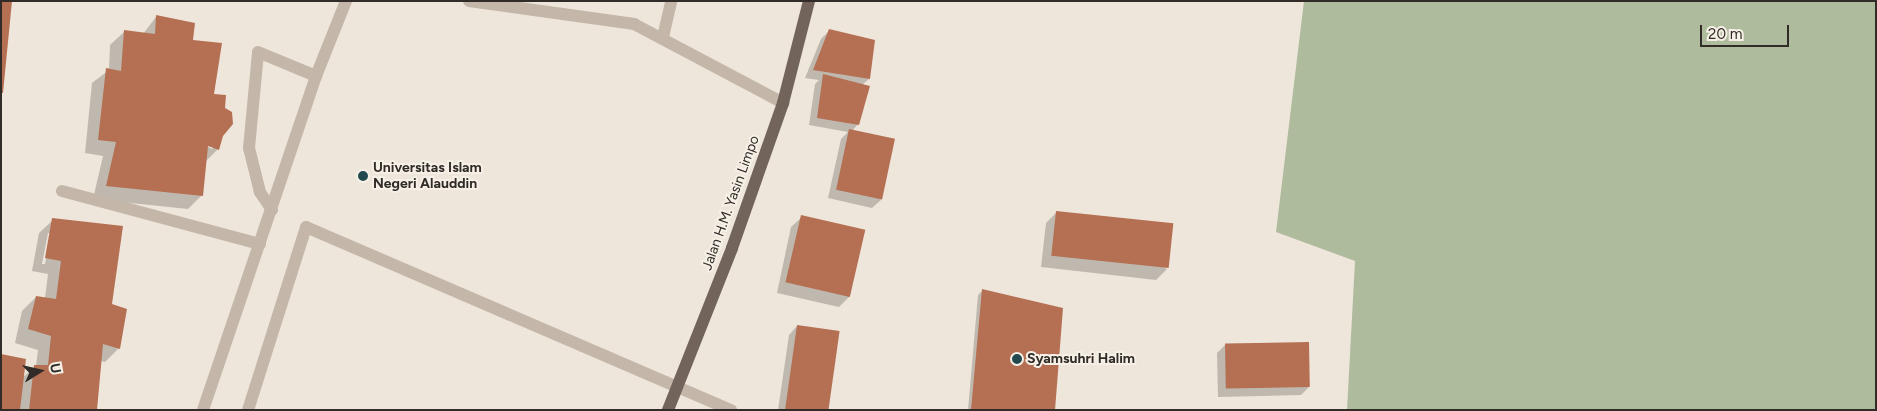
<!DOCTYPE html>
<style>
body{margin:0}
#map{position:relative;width:1877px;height:411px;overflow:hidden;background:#eee6db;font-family:Figtree,sans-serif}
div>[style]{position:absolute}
.green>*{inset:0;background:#afbb9d}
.shadow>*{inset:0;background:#0003}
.building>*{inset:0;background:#b56f52;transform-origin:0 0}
.minor>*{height:12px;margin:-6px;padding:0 6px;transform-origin:6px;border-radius:6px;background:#c4b7a9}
.major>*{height:12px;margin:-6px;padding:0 6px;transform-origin:6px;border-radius:6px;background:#72645b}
.dots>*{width:14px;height:14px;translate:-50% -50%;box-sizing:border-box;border:2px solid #f6f0e7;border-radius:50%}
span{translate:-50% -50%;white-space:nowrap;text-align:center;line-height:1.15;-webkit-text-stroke:4px #f6f0e7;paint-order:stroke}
.poi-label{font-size:14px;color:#322c28;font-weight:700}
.left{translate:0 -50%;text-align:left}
.street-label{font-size:14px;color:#322c28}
.frame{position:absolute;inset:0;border:2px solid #322c28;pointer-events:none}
.north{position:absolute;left:15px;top:346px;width:50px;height:50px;-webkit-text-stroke:4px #f6f0e7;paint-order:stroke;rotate:80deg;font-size:14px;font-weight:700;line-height:20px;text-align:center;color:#322c28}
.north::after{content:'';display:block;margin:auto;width:18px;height:22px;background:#322c28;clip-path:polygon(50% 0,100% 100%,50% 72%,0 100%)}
.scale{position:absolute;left:1700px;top:25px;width:89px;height:22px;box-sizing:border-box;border:2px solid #322c28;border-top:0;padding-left:6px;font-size:15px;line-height:18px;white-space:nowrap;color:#322c28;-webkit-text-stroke:4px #f6f0e7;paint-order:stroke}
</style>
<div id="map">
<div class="green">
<i style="clip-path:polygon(1304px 1px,1876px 1px,1876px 410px,1347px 410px,1355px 261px,1276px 232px)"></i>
</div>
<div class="shadow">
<i style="clip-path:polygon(evenodd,156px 17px,192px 41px,212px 95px,222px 135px,218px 149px,205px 162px,202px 195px,188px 209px,93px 199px,103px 156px,85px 153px,92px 83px,109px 70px,110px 45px,124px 32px,143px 34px,156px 17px,202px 143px,214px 147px,212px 149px,202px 143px)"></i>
<i style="clip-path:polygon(829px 31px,869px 79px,862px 85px,858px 124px,852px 131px,881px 200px,872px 208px,828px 198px,841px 139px,848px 132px,809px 125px,815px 84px,819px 80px,805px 78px,821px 39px)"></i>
<i style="clip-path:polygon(1057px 212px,1167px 269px,1156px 280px,1041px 267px,1046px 223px)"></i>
<i style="clip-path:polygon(802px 217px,864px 230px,850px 296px,839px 307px,777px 293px,791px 227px)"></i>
<i style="clip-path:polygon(evenodd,53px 220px,110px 305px,119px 348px,105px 362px,100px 361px,96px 410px,1px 410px,22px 378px,36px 366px,38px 350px,15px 343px,22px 311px,36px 297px,45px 298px,48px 274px,32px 271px,39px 233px,53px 220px,48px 233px,51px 233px,45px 264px,42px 264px,48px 233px)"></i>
<i style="clip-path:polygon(982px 291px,1054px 410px,968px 410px,978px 295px)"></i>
<i style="clip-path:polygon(797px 326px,828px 410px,778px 410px,789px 335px)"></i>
<i style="clip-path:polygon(1225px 345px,1309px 387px,1301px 395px,1218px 397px,1217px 353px)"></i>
</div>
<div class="building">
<i style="clip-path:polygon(1px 1px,12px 1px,3px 93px,1px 93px)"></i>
<i style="clip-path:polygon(156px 15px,195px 23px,193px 40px,222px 43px,214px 94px,226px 95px,225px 108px,232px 112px,233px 124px,223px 136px,219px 150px,208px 146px,203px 196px,106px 186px,116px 142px,98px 140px,106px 68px,121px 71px,124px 30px,155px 34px)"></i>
<i style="clip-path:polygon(829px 29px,875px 40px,870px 79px,813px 70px)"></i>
<i style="clip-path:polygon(823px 74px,870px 86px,859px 125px,817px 118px)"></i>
<i style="left:849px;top:129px;width:47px;height:62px;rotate:12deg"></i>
<i style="left:1056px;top:211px;width:118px;height:45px;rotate:6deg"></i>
<i style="left:801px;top:215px;width:66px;height:69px;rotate:13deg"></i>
<i style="clip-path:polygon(52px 218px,123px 226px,112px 304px,127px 309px,120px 349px,103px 344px,97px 410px,29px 410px,34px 365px,48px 365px,51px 336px,28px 329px,36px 296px,56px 299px,61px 261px,45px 258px)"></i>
<i style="clip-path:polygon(982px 289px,1063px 308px,1055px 410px,971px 410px)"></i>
<i style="left:797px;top:325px;width:43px;height:86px;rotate:8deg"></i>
<i style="left:1309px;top:342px;width:45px;height:84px;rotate:89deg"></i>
<i style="clip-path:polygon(1px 354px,26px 359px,20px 410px,1px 410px)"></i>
</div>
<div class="minor">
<i style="left:469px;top:1px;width:167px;rotate:7.9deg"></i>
<i style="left:634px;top:24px;width:169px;rotate:27.9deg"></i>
<i style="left:663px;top:37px;width:37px;rotate:-77deg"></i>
<i style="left:62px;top:191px;width:205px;rotate:15deg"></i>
<i style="left:272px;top:210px;width:22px;rotate:-124deg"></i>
<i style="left:260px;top:192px;width:45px;rotate:-104deg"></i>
<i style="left:249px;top:148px;width:96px;rotate:-84.6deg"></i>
<i style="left:258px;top:52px;width:63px;rotate:22.5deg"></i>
<i style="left:203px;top:410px;width:353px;rotate:-71.3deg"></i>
<i style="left:316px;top:76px;width:81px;rotate:-68.2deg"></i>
<i style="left:248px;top:410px;width:192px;rotate:-72.4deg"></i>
<i style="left:306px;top:227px;width:463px;rotate:23.3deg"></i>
</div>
<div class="major">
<i style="left:668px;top:410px;width:174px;rotate:-68.4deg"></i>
<i style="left:732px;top:248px;width:154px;rotate:-70.6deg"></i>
<i style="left:783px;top:103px;width:105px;rotate:-75.7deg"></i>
</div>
<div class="dots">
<i style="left:363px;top:176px;background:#23494e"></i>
<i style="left:1017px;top:359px;background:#23494e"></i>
</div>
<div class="poi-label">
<span class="left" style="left:373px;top:176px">Universitas Islam<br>Negeri Alauddin</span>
<span class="left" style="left:1027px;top:359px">Syamsuhri Halim</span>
</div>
<div class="street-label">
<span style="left:731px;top:203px;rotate:-70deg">Jalan H.M. Yasin Limpo</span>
</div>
<div class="frame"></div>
<div class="north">U</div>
<div class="scale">20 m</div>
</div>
